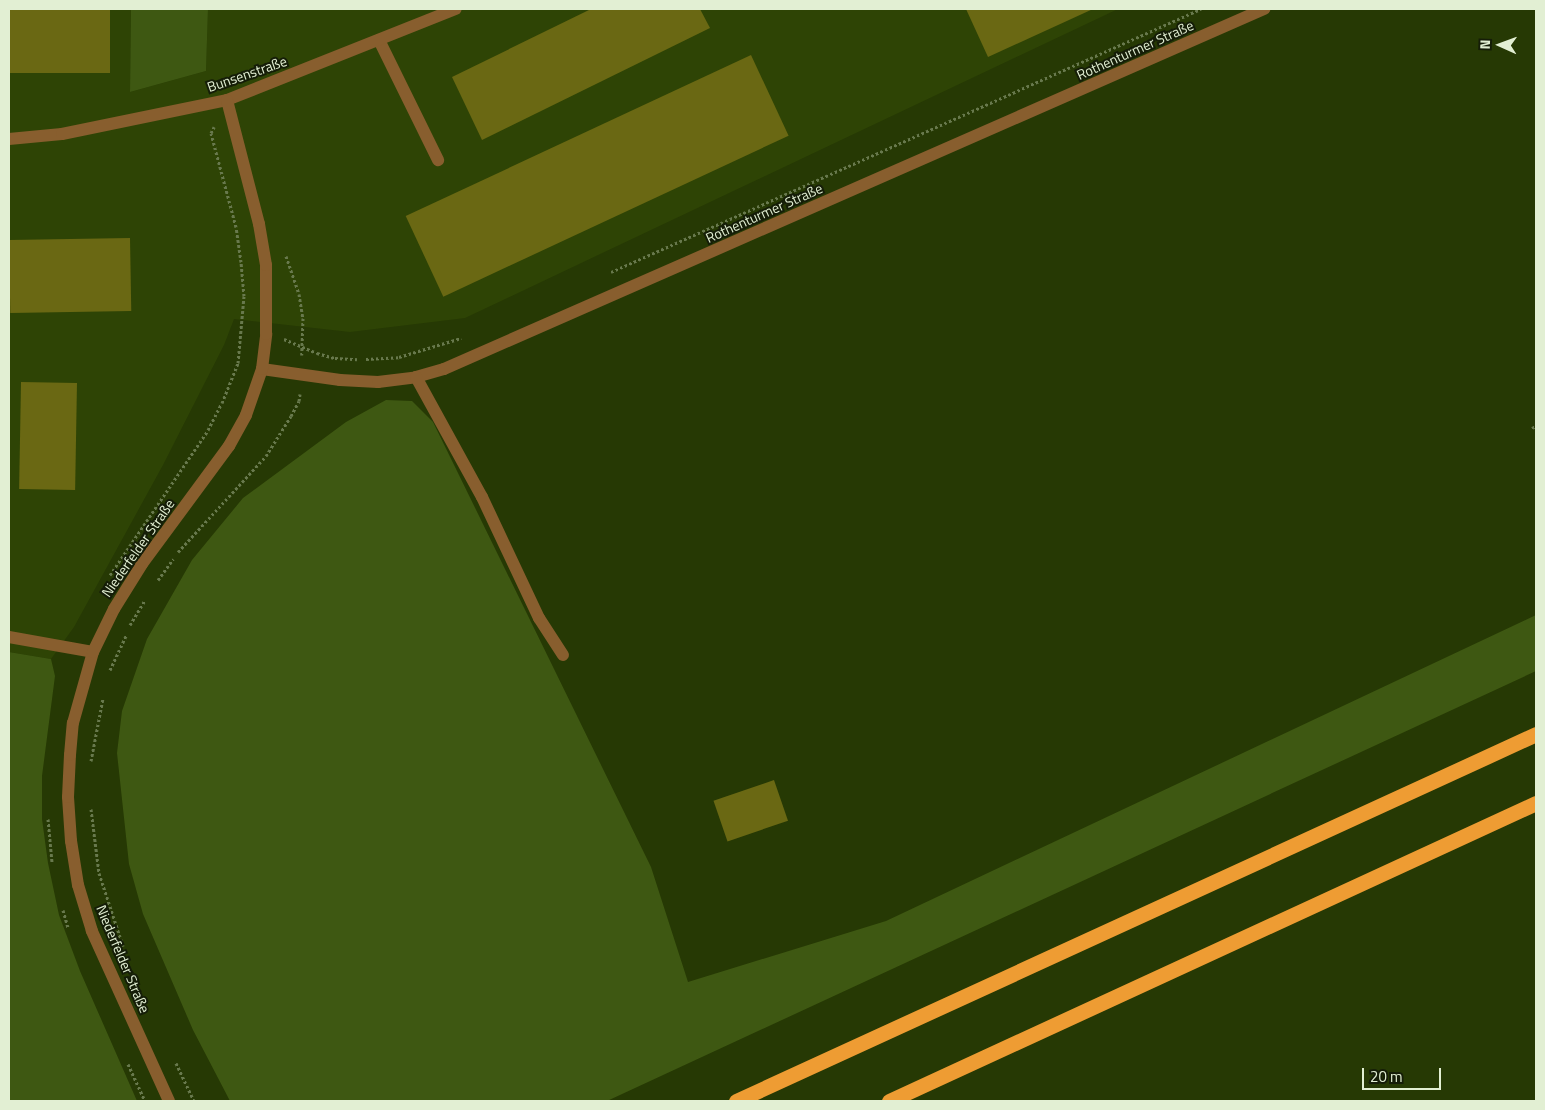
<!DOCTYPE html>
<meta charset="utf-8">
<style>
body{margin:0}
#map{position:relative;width:1545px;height:1110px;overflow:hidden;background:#263904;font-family:"Titillium Web",sans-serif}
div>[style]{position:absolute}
.built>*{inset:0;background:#2e4405}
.green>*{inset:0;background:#3e5812}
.building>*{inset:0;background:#6a6813;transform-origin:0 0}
.path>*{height:3px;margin-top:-1.5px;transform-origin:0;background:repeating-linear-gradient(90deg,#68794d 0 2.5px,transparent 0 5px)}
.minor>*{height:12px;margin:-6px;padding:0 6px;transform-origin:6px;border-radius:6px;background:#885e2e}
.highway>*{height:15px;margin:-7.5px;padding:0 7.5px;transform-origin:7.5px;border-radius:7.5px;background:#ee9c33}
span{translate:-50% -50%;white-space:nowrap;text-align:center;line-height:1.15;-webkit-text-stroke:4px #151d08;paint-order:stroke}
.street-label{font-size:14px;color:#e2efd3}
.frame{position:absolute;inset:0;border:10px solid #e2efd3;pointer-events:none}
.north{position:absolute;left:1475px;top:20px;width:50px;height:50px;-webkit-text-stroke:4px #151d08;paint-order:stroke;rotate:272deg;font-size:14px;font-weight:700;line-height:20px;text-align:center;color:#e2efd3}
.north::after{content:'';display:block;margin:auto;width:18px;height:22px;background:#e2efd3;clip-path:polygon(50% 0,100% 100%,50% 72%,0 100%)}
.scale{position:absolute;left:1362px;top:1068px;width:79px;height:22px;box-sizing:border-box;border:2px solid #e2efd3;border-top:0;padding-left:6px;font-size:15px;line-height:18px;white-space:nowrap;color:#e2efd3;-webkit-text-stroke:4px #151d08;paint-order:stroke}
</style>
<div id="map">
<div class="built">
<i style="clip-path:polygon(9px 9px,131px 9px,130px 92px,206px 71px,208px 9px,1118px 9px,465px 318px,350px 332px,234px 319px,224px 345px,163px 465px,74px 627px,51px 659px,9px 652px)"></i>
</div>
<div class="green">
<i style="clip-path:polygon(131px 9px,208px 9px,206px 71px,130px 92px)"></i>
<i style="clip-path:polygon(386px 400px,412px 401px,433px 422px,651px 867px,688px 982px,886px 921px,1536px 615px,1536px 671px,607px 1101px,230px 1101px,193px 1030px,143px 914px,129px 864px,117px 753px,122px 711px,147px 639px,192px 560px,243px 498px,346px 422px)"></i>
<i style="clip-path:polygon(9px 652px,51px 659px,55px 676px,42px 776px,42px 819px,48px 863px,59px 915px,80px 971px,137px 1101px,9px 1101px)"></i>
</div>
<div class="building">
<i style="left:9px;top:9px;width:101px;height:64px"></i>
<i style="clip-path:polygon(591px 9px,700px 9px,710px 28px,482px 140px,452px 77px)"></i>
<i style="clip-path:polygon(966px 9px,1093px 9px,988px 57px)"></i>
<i style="left:751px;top:55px;width:89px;height:381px;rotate:65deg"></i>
<i style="left:130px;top:238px;width:73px;height:121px;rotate:89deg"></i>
<i style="left:21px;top:382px;width:56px;height:107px;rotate:1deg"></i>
<i style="left:774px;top:780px;width:43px;height:64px;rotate:71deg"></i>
</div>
<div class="path">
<i style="left:286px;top:256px;width:40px;rotate:71.1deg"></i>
<i style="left:299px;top:294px;width:24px;rotate:81deg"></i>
<i style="left:303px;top:318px;width:37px;rotate:92deg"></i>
<i style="left:611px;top:272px;width:646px;rotate:-24.03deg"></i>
<i style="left:284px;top:339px;width:36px;rotate:23deg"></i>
<i style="left:317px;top:353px;width:19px;rotate:16deg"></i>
<i style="left:335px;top:358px;width:22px;rotate:3deg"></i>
<i style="left:366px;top:359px;width:33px;rotate:-3deg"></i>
<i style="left:399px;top:357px;width:65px;rotate:-17deg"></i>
<i style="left:1532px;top:428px;width:4px;rotate:-27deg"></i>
<i style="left:178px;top:552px;width:130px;rotate:-47.5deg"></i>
<i style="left:266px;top:456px;width:47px;rotate:-58deg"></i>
<i style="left:291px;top:416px;width:17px;rotate:-62deg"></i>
<i style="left:299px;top:401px;width:7px;rotate:-82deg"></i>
<i style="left:110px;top:575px;width:175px;rotate:-55.9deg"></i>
<i style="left:208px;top:430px;width:30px;rotate:-63deg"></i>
<i style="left:222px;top:403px;width:43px;rotate:-68.2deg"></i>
<i style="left:238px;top:363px;width:67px;rotate:-84.9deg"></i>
<i style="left:244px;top:296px;width:34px;rotate:-95deg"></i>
<i style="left:241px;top:262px;width:35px;rotate:-98deg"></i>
<i style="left:236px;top:227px;width:97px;rotate:-104.9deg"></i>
<i style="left:211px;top:133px;width:7px;rotate:-63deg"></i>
<i style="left:158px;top:580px;width:26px;rotate:-54deg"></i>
<i style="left:130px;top:625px;width:29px;rotate:-59deg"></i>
<i style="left:110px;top:670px;width:38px;rotate:-65deg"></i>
<i style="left:91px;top:761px;width:64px;rotate:-79.2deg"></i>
<i style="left:91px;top:809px;width:64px;rotate:82.9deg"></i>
<i style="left:99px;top:873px;width:77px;rotate:71.8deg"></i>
<i style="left:48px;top:819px;width:43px;rotate:84.7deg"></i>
<i style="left:63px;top:910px;width:19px;rotate:74deg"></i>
<i style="left:176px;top:1063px;width:42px;rotate:64.7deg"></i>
<i style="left:128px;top:1064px;width:41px;rotate:65.3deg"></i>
</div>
<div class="minor">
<i style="left:379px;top:40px;width:134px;rotate:63.8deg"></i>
<i style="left:9px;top:139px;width:53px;rotate:-5.4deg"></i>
<i style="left:62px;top:134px;width:168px;rotate:-11.6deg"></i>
<i style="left:227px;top:100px;width:246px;rotate:-21.7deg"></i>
<i style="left:262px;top:369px;width:79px;rotate:8deg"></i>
<i style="left:340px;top:380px;width:38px;rotate:3deg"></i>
<i style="left:378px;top:382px;width:38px;rotate:-7deg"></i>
<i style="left:416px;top:377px;width:29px;rotate:-16deg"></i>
<i style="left:444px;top:369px;width:896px;rotate:-23.7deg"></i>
<i style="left:416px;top:377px;width:137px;rotate:61.2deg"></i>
<i style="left:482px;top:497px;width:134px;rotate:64.8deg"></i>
<i style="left:539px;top:618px;width:44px;rotate:57deg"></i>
<i style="left:9px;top:637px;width:85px;rotate:10.1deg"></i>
<i style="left:169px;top:1101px;width:187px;rotate:-114.4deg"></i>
<i style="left:92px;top:931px;width:48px;rotate:-106.9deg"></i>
<i style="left:78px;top:885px;width:45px;rotate:-99deg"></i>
<i style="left:71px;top:841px;width:44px;rotate:-93.9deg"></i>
<i style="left:68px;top:797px;width:42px;rotate:-87.3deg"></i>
<i style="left:70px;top:755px;width:32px;rotate:-85deg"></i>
<i style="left:73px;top:723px;width:74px;rotate:-74.3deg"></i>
<i style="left:93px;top:652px;width:48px;rotate:-64deg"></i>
<i style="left:114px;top:609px;width:53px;rotate:-58.1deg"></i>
<i style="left:142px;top:564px;width:147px;rotate:-53.6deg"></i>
<i style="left:229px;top:446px;width:35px;rotate:-61deg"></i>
<i style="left:246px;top:415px;width:49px;rotate:-70.8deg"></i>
<i style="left:262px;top:369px;width:35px;rotate:-83deg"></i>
<i style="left:266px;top:334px;width:69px;rotate:-90deg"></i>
<i style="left:266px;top:265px;width:42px;rotate:-99.7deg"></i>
<i style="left:259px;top:224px;width:128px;rotate:-104.5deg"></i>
</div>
<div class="highway">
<i style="left:736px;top:1101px;width:880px;rotate:-24.64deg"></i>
<i style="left:889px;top:1101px;width:712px;rotate:-24.73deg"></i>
</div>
<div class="street-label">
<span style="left:1135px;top:50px;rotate:-24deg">Rothenturmer Straße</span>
<span style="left:247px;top:74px;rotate:-19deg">Bunsenstraße</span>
<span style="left:764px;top:213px;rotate:-24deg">Rothenturmer Straße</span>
<span style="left:138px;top:548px;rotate:-55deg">Niederfelder Straße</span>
<span style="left:123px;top:959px;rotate:67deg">Niederfelder Straße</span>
</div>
<div class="frame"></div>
<div class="north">N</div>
<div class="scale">20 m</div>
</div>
